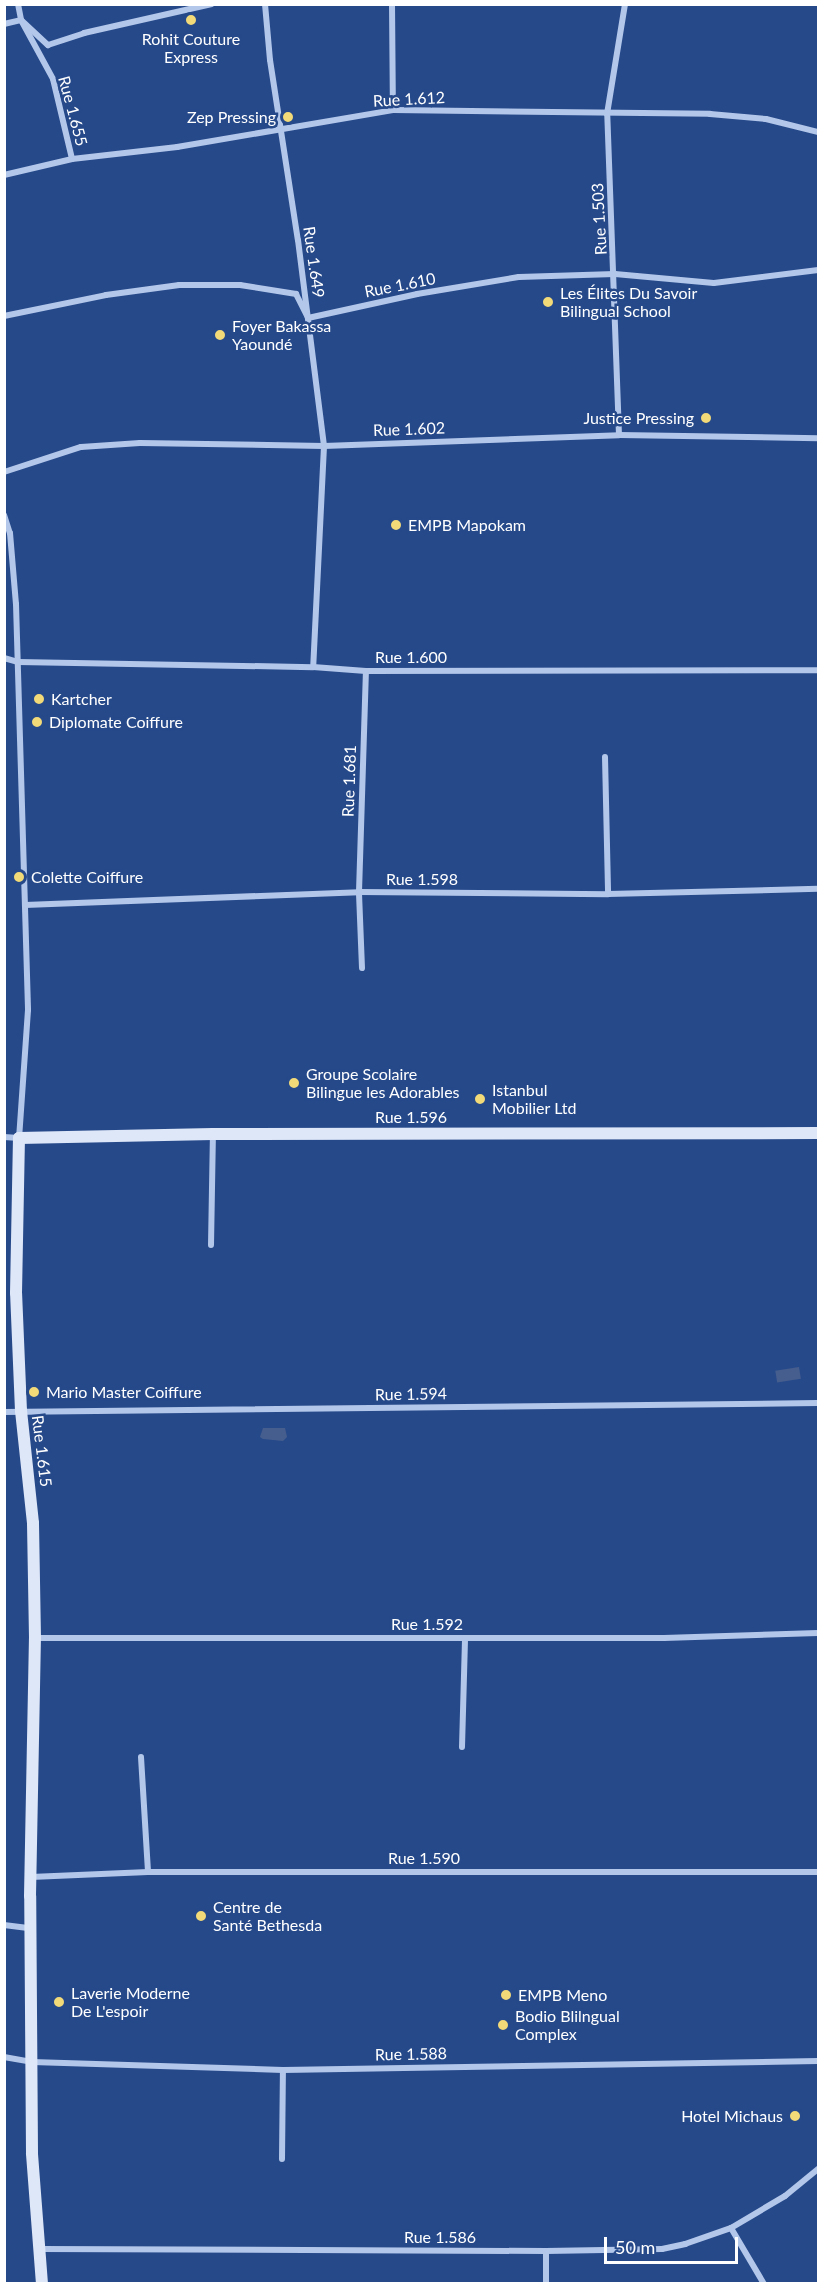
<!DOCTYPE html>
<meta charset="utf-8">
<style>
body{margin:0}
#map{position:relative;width:823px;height:2288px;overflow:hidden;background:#26498a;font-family:Lato,sans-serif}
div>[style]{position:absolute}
.water>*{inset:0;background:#465e8d;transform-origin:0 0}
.street>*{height:6px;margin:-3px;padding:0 3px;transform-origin:3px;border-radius:3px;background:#b3c7ea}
.secondary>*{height:12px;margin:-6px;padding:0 6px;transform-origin:6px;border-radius:6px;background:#dee7f8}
.dots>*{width:16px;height:16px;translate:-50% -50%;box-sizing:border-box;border:3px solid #26498a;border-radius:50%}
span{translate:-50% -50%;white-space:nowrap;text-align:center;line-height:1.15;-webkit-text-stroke:5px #26498a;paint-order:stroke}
.poi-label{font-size:16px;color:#fff}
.right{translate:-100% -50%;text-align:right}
.left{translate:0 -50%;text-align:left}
.street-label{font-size:16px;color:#fff}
.frame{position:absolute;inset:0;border:6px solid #fff;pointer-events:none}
.scale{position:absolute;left:604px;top:2237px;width:134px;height:27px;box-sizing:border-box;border:3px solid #fff;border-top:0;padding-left:8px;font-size:18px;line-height:21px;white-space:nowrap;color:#fff;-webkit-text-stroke:4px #26498a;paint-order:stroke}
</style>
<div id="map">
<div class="water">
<i style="left:799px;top:1367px;width:12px;height:24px;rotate:81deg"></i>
<i style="clip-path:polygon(263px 1428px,285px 1428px,287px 1437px,283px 1441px,263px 1439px,260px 1437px)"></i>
</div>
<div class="street">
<i style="left:18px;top:4px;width:16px;rotate:79deg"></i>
<i style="left:21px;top:20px;width:67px;rotate:61.5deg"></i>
<i style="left:53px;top:79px;width:82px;rotate:76.6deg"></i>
<i style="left:265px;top:4px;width:56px;rotate:84.9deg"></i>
<i style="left:270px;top:60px;width:182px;rotate:81.2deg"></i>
<i style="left:298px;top:240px;width:208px;rotate:82.8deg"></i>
<i style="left:324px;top:446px;width:221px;rotate:92.8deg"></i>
<i style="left:392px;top:4px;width:106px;rotate:89.5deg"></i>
<i style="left:4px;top:24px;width:17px;rotate:-13deg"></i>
<i style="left:21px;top:20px;width:37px;rotate:43deg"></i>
<i style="left:48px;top:45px;width:38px;rotate:-18deg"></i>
<i style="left:84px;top:33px;width:131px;rotate:-12.8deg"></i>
<i style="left:4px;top:175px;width:70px;rotate:-13.2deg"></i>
<i style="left:72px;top:159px;width:106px;rotate:-6.5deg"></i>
<i style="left:177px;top:147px;width:219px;rotate:-9.7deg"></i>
<i style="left:393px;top:110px;width:317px;rotate:0.7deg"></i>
<i style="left:710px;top:114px;width:56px;rotate:5.1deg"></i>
<i style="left:766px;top:119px;width:54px;rotate:14deg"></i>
<i style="left:4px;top:316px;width:104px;rotate:-11.6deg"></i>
<i style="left:106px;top:295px;width:74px;rotate:-7.8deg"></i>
<i style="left:179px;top:285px;width:61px"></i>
<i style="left:240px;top:285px;width:57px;rotate:9.1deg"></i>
<i style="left:296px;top:294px;width:27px;rotate:63deg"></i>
<i style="left:308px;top:318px;width:112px;rotate:-12.4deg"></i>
<i style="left:417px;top:294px;width:103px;rotate:-9.5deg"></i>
<i style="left:519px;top:277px;width:96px;rotate:-1.8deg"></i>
<i style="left:615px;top:274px;width:99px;rotate:5.2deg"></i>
<i style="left:714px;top:283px;width:105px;rotate:-7.1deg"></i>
<i style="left:619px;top:435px;width:321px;rotate:-92.1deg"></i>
<i style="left:607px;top:114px;width:111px;rotate:-80.7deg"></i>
<i style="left:4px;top:472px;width:81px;rotate:-18deg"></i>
<i style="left:81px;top:447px;width:59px;rotate:-3.9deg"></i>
<i style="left:140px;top:443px;width:184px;rotate:0.9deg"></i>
<i style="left:324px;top:446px;width:295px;rotate:-2.1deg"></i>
<i style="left:619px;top:435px;width:199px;rotate:0.9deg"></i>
<i style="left:4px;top:515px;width:19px;rotate:72deg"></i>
<i style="left:10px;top:533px;width:71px;rotate:85.2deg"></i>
<i style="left:16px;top:604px;width:406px;rotate:88.3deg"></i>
<i style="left:28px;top:1010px;width:128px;rotate:94deg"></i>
<i style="left:19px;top:1138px;width:15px;rotate:-176deg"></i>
<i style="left:4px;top:658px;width:15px;rotate:16deg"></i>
<i style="left:18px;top:662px;width:295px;rotate:1deg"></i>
<i style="left:313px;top:667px;width:53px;rotate:4.3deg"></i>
<i style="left:366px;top:671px;width:452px;rotate:-0.1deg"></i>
<i style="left:605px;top:757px;width:137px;rotate:88.7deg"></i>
<i style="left:25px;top:905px;width:334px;rotate:-2.2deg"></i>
<i style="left:359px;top:892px;width:249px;rotate:0.5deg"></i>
<i style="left:608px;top:894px;width:210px;rotate:-1.4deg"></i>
<i style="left:362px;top:968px;width:76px;rotate:-92.3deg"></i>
<i style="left:359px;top:892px;width:221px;rotate:-88.2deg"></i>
<i style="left:211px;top:1245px;width:111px;rotate:-89deg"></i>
<i style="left:4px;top:1412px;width:814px;rotate:-0.63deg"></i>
<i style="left:35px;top:1638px;width:629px"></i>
<i style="left:664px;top:1638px;width:154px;rotate:-1.9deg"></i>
<i style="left:462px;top:1747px;width:109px;rotate:-88.4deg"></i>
<i style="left:141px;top:1757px;width:115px;rotate:86.5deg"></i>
<i style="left:31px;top:1877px;width:117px;rotate:-2.4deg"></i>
<i style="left:148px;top:1872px;width:670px"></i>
<i style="left:4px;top:1925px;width:26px;rotate:7deg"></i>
<i style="left:4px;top:2057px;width:28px;rotate:10deg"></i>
<i style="left:32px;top:2062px;width:251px;rotate:1.8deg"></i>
<i style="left:283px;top:2070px;width:535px;rotate:-0.96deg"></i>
<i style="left:282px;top:2159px;width:89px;rotate:-89.4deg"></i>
<i style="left:731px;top:2228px;width:65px;rotate:59.5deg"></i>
<i style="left:41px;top:2249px;width:505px;rotate:0.23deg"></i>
<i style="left:546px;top:2251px;width:116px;rotate:-1deg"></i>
<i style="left:662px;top:2249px;width:24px;rotate:-12deg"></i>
<i style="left:685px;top:2244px;width:49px;rotate:-19.2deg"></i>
<i style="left:731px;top:2228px;width:63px;rotate:-30.7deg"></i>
<i style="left:785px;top:2196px;width:43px;rotate:-39.3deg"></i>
<i style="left:546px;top:2251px;width:33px;rotate:90deg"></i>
</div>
<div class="secondary">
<i style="left:42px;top:2284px;width:131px;rotate:-94.4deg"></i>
<i style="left:32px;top:2153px;width:257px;rotate:-90.4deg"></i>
<i style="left:30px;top:1896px;width:258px;rotate:-88.9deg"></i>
<i style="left:35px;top:1638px;width:115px;rotate:-91deg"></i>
<i style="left:33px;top:1523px;width:113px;rotate:-96.1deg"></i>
<i style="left:21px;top:1411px;width:118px;rotate:-92.4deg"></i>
<i style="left:16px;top:1293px;width:155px;rotate:-88.9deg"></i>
<i style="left:19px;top:1138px;width:194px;rotate:-1.2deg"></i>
<i style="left:213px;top:1134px;width:605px;rotate:-0.09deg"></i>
</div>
<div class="dots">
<i style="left:191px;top:20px;background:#f3da78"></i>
<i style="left:288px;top:117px;background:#f3da78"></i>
<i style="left:548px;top:302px;background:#f3da78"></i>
<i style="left:220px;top:335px;background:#f3da78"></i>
<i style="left:706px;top:418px;background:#f3da78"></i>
<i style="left:396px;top:525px;background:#f3da78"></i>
<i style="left:39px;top:699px;background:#f3da78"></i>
<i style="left:37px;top:722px;background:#f3da78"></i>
<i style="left:19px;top:877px;background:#f3da78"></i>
<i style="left:294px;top:1083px;background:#f3da78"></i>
<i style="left:480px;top:1099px;background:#f3da78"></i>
<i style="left:34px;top:1392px;background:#f3da78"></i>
<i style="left:201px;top:1916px;background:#f3da78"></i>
<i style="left:506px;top:1995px;background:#f3da78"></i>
<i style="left:59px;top:2002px;background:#f3da78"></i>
<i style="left:503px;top:2025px;background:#f3da78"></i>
<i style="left:795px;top:2116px;background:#f3da78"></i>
</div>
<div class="poi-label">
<span style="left:191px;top:48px">Rohit Couture<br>Express</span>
<span class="right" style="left:276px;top:117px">Zep Pressing</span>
<span class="left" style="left:560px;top:302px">Les Élites Du Savoir<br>Bilingual School</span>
<span class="left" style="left:232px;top:335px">Foyer Bakassa<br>Yaoundé</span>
<span class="right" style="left:694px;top:418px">Justice Pressing</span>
<span class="left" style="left:408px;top:525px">EMPB Mapokam</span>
<span class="left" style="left:51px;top:699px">Kartcher</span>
<span class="left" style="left:49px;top:722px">Diplomate Coiffure</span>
<span class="left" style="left:31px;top:877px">Colette Coiffure</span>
<span class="left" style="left:306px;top:1083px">Groupe Scolaire<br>Bilingue les Adorables</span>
<span class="left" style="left:492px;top:1099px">Istanbul<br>Mobilier Ltd</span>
<span class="left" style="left:46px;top:1392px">Mario Master Coiffure</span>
<span class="left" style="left:213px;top:1916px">Centre de<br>Santé Bethesda</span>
<span class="left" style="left:71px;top:2002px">Laverie Moderne<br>De L'espoir</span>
<span class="left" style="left:518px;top:1995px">EMPB Meno</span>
<span class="left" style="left:515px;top:2025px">Bodio Blilngual<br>Complex</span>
<span class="right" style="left:783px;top:2116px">Hotel Michaus</span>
</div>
<div class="street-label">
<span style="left:409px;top:99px;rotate:-3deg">Rue 1.612</span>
<span style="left:73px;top:111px;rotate:75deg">Rue 1.655</span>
<span style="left:599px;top:219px;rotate:-93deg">Rue 1.503</span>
<span style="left:314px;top:262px;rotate:82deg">Rue 1.649</span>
<span style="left:400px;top:285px;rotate:-11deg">Rue 1.610</span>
<span style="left:409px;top:429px;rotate:-2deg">Rue 1.602</span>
<span style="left:411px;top:657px">Rue 1.600</span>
<span style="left:349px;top:781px;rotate:-88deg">Rue 1.681</span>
<span style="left:422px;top:879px">Rue 1.598</span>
<span style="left:411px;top:1117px">Rue 1.596</span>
<span style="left:411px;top:1394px;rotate:-1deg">Rue 1.594</span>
<span style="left:42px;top:1451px;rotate:83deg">Rue 1.615</span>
<span style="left:427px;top:1624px">Rue 1.592</span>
<span style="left:424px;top:1858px">Rue 1.590</span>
<span style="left:411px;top:2054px;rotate:-1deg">Rue 1.588</span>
<span style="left:440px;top:2237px">Rue 1.586</span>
</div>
<div class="frame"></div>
<div class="scale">50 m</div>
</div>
